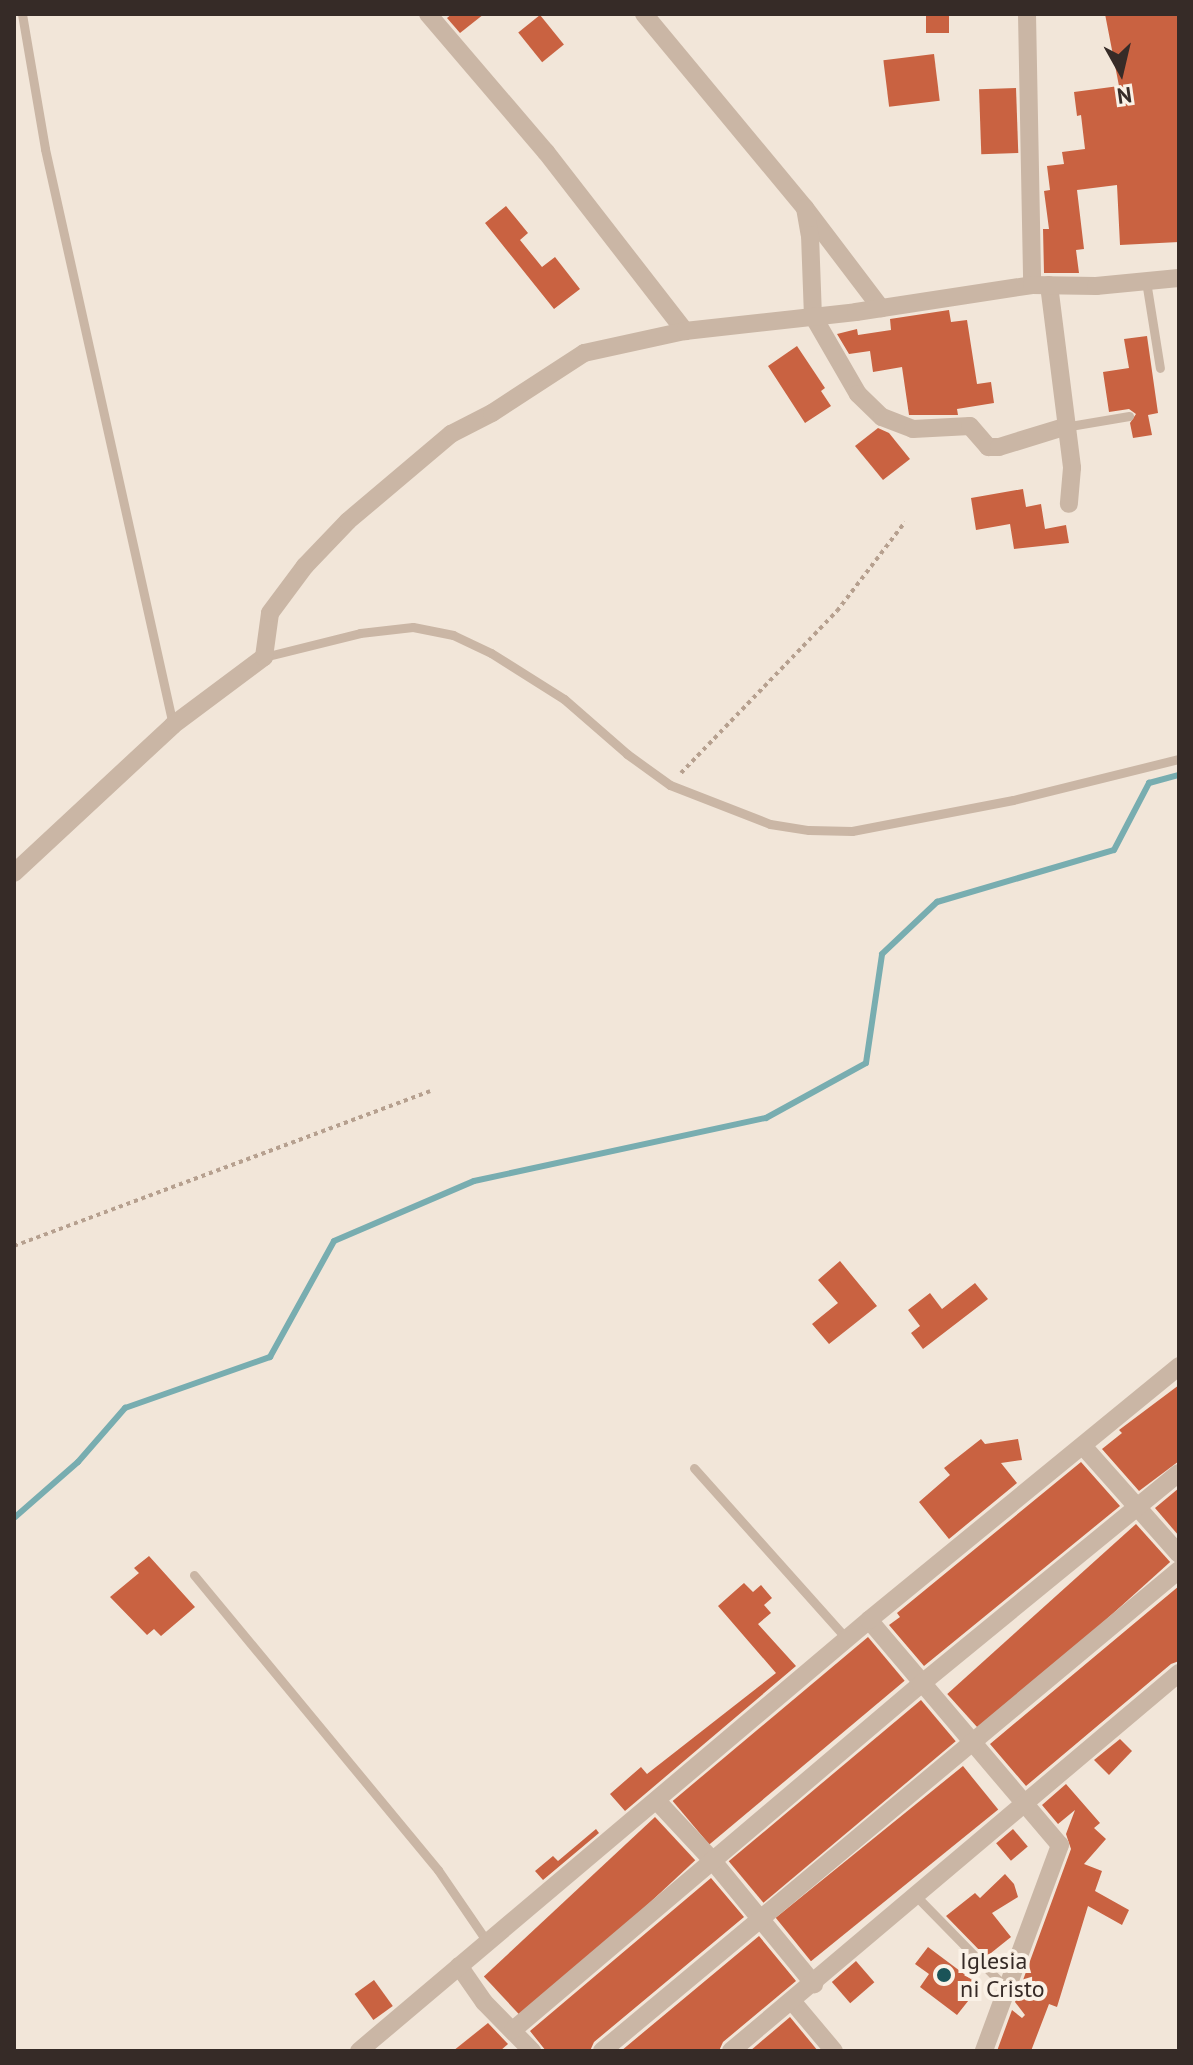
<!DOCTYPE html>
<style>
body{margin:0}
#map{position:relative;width:1193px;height:2065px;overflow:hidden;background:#f2e6d9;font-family:"PT Sans",sans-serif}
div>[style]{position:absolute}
.stream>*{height:6px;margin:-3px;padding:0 3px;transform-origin:3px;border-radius:3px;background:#78adb0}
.building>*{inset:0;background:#c96241;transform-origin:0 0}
.path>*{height:4px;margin-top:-2px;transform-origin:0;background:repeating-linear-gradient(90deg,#b6a08f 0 4px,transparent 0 8px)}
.lane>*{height:9px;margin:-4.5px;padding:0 4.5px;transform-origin:4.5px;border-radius:4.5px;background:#cab6a5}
.street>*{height:18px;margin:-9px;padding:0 9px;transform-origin:9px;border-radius:9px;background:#cab6a5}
.dots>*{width:22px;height:22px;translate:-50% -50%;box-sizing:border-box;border:4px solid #faf1e6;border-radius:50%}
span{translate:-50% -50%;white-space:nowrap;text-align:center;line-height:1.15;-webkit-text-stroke:8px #faf1e6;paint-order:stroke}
.poi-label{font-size:24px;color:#362b27}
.left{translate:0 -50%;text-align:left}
.frame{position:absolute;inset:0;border:16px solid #362b27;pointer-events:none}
.north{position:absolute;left:1081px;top:32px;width:80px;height:80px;-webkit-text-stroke:6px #faf1e6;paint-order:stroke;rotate:172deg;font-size:22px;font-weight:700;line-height:32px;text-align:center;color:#362b27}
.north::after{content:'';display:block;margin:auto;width:28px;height:36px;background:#362b27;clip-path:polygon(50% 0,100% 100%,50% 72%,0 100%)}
</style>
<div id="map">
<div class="stream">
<i style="left:14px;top:1518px;width:85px;rotate:-41.2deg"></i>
<i style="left:78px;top:1462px;width:72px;rotate:-49deg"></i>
<i style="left:125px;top:1408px;width:154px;rotate:-19.4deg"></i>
<i style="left:270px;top:1357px;width:132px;rotate:-61.1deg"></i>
<i style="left:334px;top:1241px;width:152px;rotate:-23.2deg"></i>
<i style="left:474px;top:1181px;width:299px;rotate:-12.2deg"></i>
<i style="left:766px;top:1118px;width:114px;rotate:-28.8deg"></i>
<i style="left:866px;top:1063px;width:110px;rotate:-81.6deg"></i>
<i style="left:882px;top:954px;width:76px;rotate:-43.4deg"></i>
<i style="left:937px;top:902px;width:184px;rotate:-16.4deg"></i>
<i style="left:1114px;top:850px;width:76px;rotate:-62.4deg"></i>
<i style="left:1149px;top:783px;width:31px;rotate:-15deg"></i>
</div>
<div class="building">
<i style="clip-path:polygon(452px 14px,484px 14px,460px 33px,447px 18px)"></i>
<i style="left:926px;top:14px;width:23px;height:19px"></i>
<i style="clip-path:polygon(1105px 14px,1179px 14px,1179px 242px,1120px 245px,1117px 185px,1077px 190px,1084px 249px,1076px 250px,1079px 273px,1044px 273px,1043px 229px,1049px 229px,1044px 191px,1050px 190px,1047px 166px,1064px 164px,1062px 152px,1085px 149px,1081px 115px,1077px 116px,1074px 92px,1119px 86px)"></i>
<i style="left:540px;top:15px;width:38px;height:28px;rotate:51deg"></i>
<i style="left:934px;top:54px;width:47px;height:51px;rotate:83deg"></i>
<i style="left:1016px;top:88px;width:65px;height:37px;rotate:88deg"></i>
<i style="clip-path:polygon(506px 206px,528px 233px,520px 240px,542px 267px,555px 257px,580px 289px,554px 309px,485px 223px)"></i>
<i style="clip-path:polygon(949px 310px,951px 322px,967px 320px,977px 384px,991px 382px,994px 403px,957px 409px,958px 415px,909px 415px,902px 367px,873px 372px,870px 351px,849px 354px,837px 334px,857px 329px,858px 335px,891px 330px,890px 319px)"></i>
<i style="clip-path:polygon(1147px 336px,1158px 413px,1148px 415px,1152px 435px,1133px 438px,1130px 423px,1136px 414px,1129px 409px,1109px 412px,1103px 372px,1129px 368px,1124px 339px)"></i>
<i style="clip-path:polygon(797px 346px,825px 388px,821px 391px,831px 406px,805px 423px,768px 366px)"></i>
<i style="clip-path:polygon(878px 428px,889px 433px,910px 459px,883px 480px,855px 446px)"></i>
<i style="clip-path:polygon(1023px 489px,1026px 507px,1041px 504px,1045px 529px,1066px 525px,1069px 543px,1014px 549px,1010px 524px,976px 530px,971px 498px)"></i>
<i style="clip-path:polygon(840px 1261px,877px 1306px,829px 1344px,812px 1324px,838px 1303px,818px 1280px)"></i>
<i style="clip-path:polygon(975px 1283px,988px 1299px,923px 1349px,911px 1333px,920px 1326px,908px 1310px,930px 1293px,942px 1309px)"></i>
<i style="clip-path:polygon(1179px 1385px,1179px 1461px,1139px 1491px,1102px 1449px,1122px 1433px,1119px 1430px)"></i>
<i style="clip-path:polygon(981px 1439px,985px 1444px,1018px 1439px,1022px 1460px,1001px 1463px,1017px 1483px,949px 1539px,919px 1502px,950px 1475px,944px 1468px)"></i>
<i style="clip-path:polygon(1081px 1462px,1120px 1506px,924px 1666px,889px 1625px,900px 1617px,897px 1613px)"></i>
<i style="clip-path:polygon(1179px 1488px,1179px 1536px,1155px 1508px)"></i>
<i style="left:1136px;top:1524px;width:51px;height:254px;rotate:48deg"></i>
<i style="clip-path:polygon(149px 1556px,195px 1607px,161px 1636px,154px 1629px,147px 1635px,110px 1597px,139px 1573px,134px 1568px)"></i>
<i style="clip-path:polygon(744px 1583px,753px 1592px,761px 1585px,772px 1598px,764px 1605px,771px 1613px,758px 1624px,796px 1666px,625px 1811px,610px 1794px,641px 1767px,647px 1774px,776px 1673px,718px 1606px)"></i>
<i style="clip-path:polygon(1179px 1586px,1179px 1661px,1171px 1664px,1026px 1786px,990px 1744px)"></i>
<i style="left:868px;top:1637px;width:57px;height:255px;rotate:50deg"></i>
<i style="left:921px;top:1700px;width:54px;height:251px;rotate:50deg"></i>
<i style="clip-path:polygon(1120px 1739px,1132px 1751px,1109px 1775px,1094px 1760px)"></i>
<i style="left:963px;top:1766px;width:56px;height:241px;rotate:51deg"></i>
<i style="clip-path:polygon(1066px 1784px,1100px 1823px,1094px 1828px,1106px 1839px,1084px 1864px,1102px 1871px,1095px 1891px,1129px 1910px,1122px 1925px,1088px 1906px,1057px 2007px,1049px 2004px,1031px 2051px,997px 2051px,1012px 2010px,1022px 2018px,1025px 2015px,1015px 2002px,1071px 1849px,1066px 1834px,1075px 1810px,1058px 1824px,1042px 1805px)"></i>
<i style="left:655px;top:1817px;width:59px;height:234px;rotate:47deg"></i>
<i style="clip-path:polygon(596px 1829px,599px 1833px,543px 1880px,535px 1871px,553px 1856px,558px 1861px)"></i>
<i style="left:1013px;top:1829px;width:23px;height:22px;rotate:50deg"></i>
<i style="clip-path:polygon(1005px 1874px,1014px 1884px,1018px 1897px,992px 1913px,1011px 1937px,986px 1957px,946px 1916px,975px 1893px,980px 1898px)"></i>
<i style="clip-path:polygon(711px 1878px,744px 1917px,594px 2042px,590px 2051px,546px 2051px,530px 2031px)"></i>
<i style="clip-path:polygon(759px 1936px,796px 1981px,723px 2042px,719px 2051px,621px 2051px)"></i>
<i style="clip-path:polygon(928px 1947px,980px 1986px,957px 2015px,920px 1987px,929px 1974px,915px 1964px)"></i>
<i style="left:856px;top:1961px;width:28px;height:32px;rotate:49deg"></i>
<i style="left:374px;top:1980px;width:32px;height:24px;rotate:54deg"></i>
<i style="clip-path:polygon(790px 2017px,818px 2051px,750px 2051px)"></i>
<i style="clip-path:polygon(488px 2023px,508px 2044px,500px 2051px,453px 2051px)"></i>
</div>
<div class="path">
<i style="left:681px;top:773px;width:225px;rotate:-46.1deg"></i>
<i style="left:837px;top:611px;width:112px;rotate:-52.6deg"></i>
<i style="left:14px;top:1246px;width:444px;rotate:-20.4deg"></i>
</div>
<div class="lane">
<i style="left:22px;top:14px;width:137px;rotate:80.3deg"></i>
<i style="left:45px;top:149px;width:590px;rotate:77.47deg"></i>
<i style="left:1146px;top:281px;width:88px;rotate:80.9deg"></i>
<i style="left:1064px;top:427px;width:66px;rotate:-9.6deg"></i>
<i style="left:264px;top:657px;width:99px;rotate:-14deg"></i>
<i style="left:360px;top:633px;width:53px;rotate:-6.5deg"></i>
<i style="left:413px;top:627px;width:41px;rotate:11.3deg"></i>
<i style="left:453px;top:635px;width:42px;rotate:25.3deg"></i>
<i style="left:491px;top:653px;width:86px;rotate:32.2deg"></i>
<i style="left:564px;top:699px;width:84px;rotate:41.1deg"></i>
<i style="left:627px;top:754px;width:53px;rotate:35.8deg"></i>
<i style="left:670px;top:785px;width:107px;rotate:21.3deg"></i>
<i style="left:770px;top:824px;width:39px;rotate:9deg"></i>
<i style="left:809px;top:830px;width:43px;rotate:1.3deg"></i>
<i style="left:852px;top:831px;width:164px;rotate:-10.9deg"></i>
<i style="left:1013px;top:800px;width:171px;rotate:-13.9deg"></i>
<i style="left:694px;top:1468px;width:229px;rotate:48.2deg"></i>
<i style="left:194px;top:1575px;width:383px;rotate:50.4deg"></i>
<i style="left:438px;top:1870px;width:88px;rotate:55.6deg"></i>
<i style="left:916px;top:1896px;width:129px;rotate:45.6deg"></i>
</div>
<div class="street">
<i style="left:428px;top:14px;width:182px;rotate:49.5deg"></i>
<i style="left:546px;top:152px;width:227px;rotate:52.2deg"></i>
<i style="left:644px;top:14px;width:252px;rotate:50.3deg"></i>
<i style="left:805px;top:208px;width:126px;rotate:52.8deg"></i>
<i style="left:1027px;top:14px;width:271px;rotate:88.9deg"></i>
<i style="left:805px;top:208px;width:27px;rotate:80deg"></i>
<i style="left:810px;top:235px;width:81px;rotate:87.9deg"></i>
<i style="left:813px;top:316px;width:90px;rotate:60deg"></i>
<i style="left:858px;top:394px;width:33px;rotate:44deg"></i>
<i style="left:882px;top:417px;width:33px;rotate:21deg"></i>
<i style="left:913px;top:429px;width:57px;rotate:-3deg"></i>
<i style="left:970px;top:426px;width:28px;rotate:49deg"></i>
<i style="left:988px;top:447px;width:11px"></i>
<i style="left:999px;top:447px;width:68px;rotate:-17.1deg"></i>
<i style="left:1049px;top:285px;width:184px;rotate:82.8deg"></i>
<i style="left:1072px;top:468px;width:36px;rotate:95deg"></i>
<i style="left:14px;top:873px;width:217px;rotate:-42.9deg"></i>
<i style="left:173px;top:725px;width:114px;rotate:-36.8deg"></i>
<i style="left:264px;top:657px;width:44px;rotate:-82.2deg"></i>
<i style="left:270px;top:613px;width:59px;rotate:-53.3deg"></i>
<i style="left:305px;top:566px;width:62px;rotate:-46.3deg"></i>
<i style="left:348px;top:521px;width:135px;rotate:-40.2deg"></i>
<i style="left:451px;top:434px;width:46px;rotate:-27.1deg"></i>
<i style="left:492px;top:413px;width:110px;rotate:-33.1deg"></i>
<i style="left:584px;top:353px;width:103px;rotate:-12.3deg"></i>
<i style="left:685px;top:331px;width:172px;rotate:-6.3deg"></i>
<i style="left:856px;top:312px;width:178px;rotate:-8.7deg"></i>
<i style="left:1032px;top:285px;width:64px;rotate:0.9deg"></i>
<i style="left:1096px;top:286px;width:83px;rotate:-5.5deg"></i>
<i style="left:1083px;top:1446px;width:144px;rotate:48.4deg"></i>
<i style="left:869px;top:1620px;width:295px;rotate:49.7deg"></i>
<i style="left:1060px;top:1845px;width:220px;rotate:110.3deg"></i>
<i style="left:657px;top:1801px;width:81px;rotate:47deg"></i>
<i style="left:712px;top:1860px;width:161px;rotate:50.6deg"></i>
<i style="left:459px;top:1966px;width:44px;rotate:55.2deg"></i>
<i style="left:484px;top:2002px;width:69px;rotate:45.6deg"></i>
<i style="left:792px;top:2001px;width:65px;rotate:50deg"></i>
<i style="left:513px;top:2030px;width:535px;rotate:-40.3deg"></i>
<i style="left:921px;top:1684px;width:333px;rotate:-39.3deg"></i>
<i style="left:359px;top:2051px;width:668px;rotate:-40.2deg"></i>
<i style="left:869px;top:1620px;width:401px;rotate:-39.3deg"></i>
<i style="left:602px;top:2051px;width:751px;rotate:-39.82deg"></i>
<i style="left:731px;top:2051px;width:586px;rotate:-40.16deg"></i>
</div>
<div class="dots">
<i style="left:944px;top:1975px;background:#1b5458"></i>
</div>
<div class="poi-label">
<span class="left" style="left:960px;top:1975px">Iglesia<br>ni Cristo</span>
</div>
<div class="frame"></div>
<div class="north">N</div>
</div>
